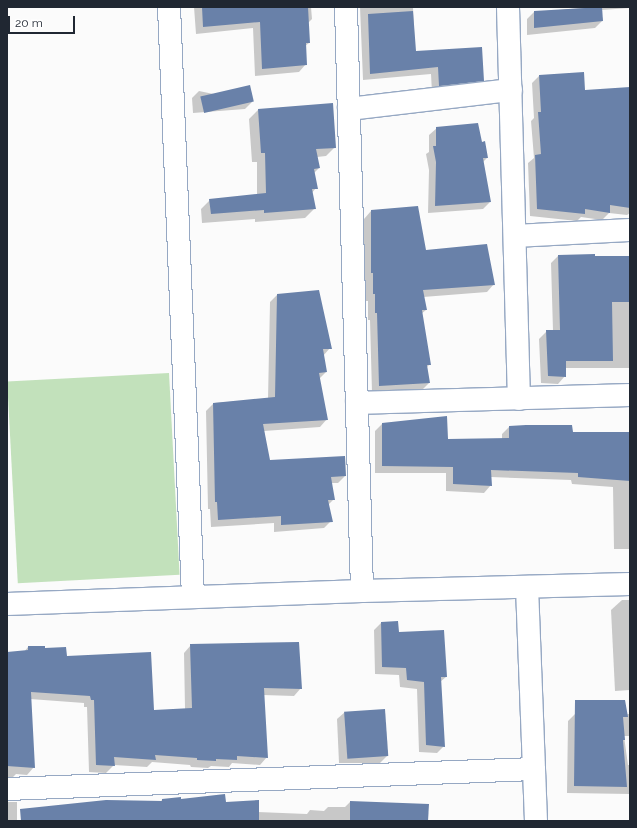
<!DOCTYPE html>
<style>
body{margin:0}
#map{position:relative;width:637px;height:828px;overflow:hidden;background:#fbfbfb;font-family:Raleway,sans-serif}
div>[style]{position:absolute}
.green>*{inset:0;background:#c2e1bb;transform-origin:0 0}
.shadow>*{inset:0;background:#0003;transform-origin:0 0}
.building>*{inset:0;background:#6981a9;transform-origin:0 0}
.roads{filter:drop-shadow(1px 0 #96a8c3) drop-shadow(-1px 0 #96a8c3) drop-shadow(0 1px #96a8c3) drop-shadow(0 -1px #96a8c3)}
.minor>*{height:22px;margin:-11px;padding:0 11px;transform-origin:11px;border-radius:11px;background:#fff}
span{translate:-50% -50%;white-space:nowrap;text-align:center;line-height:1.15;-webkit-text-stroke:3px #fff;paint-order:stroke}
.frame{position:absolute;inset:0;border:8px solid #202732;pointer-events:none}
.scale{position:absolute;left:8px;top:16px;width:67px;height:18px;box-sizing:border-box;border:2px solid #202732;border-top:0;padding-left:5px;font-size:12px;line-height:14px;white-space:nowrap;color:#202732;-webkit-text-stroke:3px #fff;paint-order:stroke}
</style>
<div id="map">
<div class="green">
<i style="left:169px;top:373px;width:202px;height:162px;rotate:87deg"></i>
</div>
<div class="shadow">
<i style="clip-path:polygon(194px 7px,311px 7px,312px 19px,308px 23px,309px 43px,305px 46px,306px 64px,299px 72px,255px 76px,253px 28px,196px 34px)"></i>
<i style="clip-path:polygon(360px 7px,413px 7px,415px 52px,483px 80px,475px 88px,432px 93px,431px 74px,363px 80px)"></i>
<i style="clip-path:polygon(594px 7px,630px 8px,601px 10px,602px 21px,595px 28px,527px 35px,527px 19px,534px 12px)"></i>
<i style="clip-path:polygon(539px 76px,584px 91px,630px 88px,630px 213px,627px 215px,609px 213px,602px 220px,581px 217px,577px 221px,530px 216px,528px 163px,534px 158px,531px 121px,534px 118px,532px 83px)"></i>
<i style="clip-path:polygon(199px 91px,252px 102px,245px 109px,193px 113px,192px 98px)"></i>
<i style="clip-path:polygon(332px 104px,335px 147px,326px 156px,317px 157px,319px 168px,314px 173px,316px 188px,311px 194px,314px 209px,305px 218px,255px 222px,255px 219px,202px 223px,201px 209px,210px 200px,257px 195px,257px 162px,252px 162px,249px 119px,258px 110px)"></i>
<i style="clip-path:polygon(437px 128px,481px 143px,487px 158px,483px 162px,490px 202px,483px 209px,428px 213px,429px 170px,426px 154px,429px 152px,429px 135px)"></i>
<i style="clip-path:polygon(371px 211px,425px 251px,494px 284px,487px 292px,423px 297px,426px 310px,421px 314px,430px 364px,426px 368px,429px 383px,422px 390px,372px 393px,370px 320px,368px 320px,368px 301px,366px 301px,366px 280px,364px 280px,364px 219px)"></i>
<i style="clip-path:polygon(594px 255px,594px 257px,630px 257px,630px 368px,565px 368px,565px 376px,558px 384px,541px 383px,539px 339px,547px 331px,553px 331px,551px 263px,558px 256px)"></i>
<i style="clip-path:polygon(277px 295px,330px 348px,323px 356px,326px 372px,319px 379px,327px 419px,320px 427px,264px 431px,269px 461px,345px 476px,338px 483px,331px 483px,334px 499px,328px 505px,331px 521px,324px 528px,274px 532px,274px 523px,211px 527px,210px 509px,208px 509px,206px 411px,214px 403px,268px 399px,270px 302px)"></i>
<i style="clip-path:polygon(382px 424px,448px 440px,502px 439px,502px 434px,509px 427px,526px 426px,572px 433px,630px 434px,630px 549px,614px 549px,613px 487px,572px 484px,571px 480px,491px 477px,491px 485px,484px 493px,446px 491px,446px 473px,375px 473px,375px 431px)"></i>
<i style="clip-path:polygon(622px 600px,630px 600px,630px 690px,615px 691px,611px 610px)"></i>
<i style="clip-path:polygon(381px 623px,398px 633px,443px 631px,446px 677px,440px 682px,444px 746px,437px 753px,419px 752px,417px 689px,400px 687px,399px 675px,375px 674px,374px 630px)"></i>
<i style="clip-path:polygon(191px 645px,301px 688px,294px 696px,263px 695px,267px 757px,260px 765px,232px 763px,229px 767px,211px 766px,208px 768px,191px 767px,190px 765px,152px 762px,147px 767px,114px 765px,106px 773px,89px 772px,87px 707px,84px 707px,84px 703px,30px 699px,34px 767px,27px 775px,16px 774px,7px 783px,7px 653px,24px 652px,28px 647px,44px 649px,66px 657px,153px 711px,185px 709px,184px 653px)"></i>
<i style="clip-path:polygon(345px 712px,387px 756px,380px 763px,339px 763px,337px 719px)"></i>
<i style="clip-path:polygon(575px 714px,630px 714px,630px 736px,624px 736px,628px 765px,630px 765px,630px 821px,629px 821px,630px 794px,567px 793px,568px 721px)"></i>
<i style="clip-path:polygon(162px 800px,225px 803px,258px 812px,307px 814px,310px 810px,324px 811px,328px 807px,345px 807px,350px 802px,427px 821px,47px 821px,160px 802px)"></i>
<i style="left:7px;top:802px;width:10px;height:19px"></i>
</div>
<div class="building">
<i style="clip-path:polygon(202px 7px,308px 7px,310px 43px,306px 43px,307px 65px,262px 69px,260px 22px,203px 27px)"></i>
<i style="clip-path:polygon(602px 7px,603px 21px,534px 28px,534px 11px)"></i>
<i style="clip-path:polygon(413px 11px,416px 51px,482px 47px,484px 81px,439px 86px,438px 67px,370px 74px,368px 14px)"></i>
<i style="clip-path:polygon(584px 72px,585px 90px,630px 87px,630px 208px,610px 205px,610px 213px,585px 209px,585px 214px,537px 209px,535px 155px,541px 154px,538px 112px,541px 112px,539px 75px)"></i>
<i style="left:250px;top:85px;width:17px;height:51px;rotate:77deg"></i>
<i style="clip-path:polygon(333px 103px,336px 148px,316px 149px,320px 168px,314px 169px,318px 189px,312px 189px,316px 209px,264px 213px,264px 210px,211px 214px,209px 199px,266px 193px,265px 153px,261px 153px,258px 109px)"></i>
<i style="clip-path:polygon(478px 123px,482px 142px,485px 141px,488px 158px,483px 158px,491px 202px,435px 206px,436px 162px,433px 146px,436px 146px,436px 127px)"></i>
<i style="clip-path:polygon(418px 206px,426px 250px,487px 244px,495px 285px,423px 290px,427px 310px,422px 310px,431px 365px,427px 365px,430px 383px,379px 386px,377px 313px,375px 313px,375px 294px,373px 294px,373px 273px,371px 273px,371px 210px)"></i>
<i style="clip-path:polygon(595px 254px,595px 256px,630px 256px,630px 302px,612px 302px,613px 361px,566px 361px,566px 377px,548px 376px,546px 330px,560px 330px,558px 255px)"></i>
<i style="clip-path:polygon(319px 290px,332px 349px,323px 349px,327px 372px,319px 373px,328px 420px,263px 424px,270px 460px,345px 456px,346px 476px,331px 477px,335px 500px,328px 500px,333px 522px,281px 525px,281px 516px,218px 520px,217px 502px,215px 502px,213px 403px,275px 397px,277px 294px)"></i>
<i style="clip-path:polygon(447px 416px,448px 439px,509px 438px,509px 426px,526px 425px,572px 425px,573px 432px,630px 432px,630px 481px,578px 477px,578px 473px,491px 470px,492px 486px,453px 484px,453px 467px,382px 466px,382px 423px)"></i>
<i style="clip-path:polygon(398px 621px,399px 632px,444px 630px,447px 677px,441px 677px,445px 747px,426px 745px,424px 682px,407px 680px,406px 668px,382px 667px,381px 622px)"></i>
<i style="clip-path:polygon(299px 642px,302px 689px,264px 688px,268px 758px,237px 756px,237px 760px,216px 759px,216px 761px,197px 760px,197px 758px,155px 755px,156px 760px,114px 757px,115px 766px,96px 765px,94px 700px,91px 700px,90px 696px,31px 692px,35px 768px,7px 766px,7px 652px,28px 650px,28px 646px,45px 646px,45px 648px,66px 647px,67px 656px,151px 652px,154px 710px,192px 708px,190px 644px)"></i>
<i style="clip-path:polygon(575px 700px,625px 700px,628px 717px,623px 717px,625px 740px,623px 740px,627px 787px,574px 786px)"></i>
<i style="left:385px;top:709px;width:47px;height:41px;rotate:86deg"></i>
<i style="clip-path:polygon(225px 794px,226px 802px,259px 800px,259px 821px,21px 821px,20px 809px,106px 800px,162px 801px,162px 799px,181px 797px,181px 799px)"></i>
<i style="clip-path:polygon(350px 801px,429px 804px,428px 821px,350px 821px)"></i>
</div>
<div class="roads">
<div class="minor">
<i style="left:169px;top:7px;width:590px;rotate:87.67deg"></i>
<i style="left:346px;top:7px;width:584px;rotate:88.43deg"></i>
<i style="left:508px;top:7px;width:392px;rotate:88.4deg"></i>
<i style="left:349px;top:109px;width:163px;rotate:-6.7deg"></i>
<i style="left:516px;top:236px;width:114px;rotate:-3deg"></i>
<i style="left:357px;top:403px;width:273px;rotate:-1.7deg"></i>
<i style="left:527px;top:587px;width:234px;rotate:87.8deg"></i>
<i style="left:7px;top:604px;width:355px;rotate:-2.1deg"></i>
<i style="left:362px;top:591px;width:268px;rotate:-1.5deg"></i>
<i style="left:7px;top:789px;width:527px;rotate:-2.17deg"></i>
</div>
</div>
<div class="frame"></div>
<div class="scale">20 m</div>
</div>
